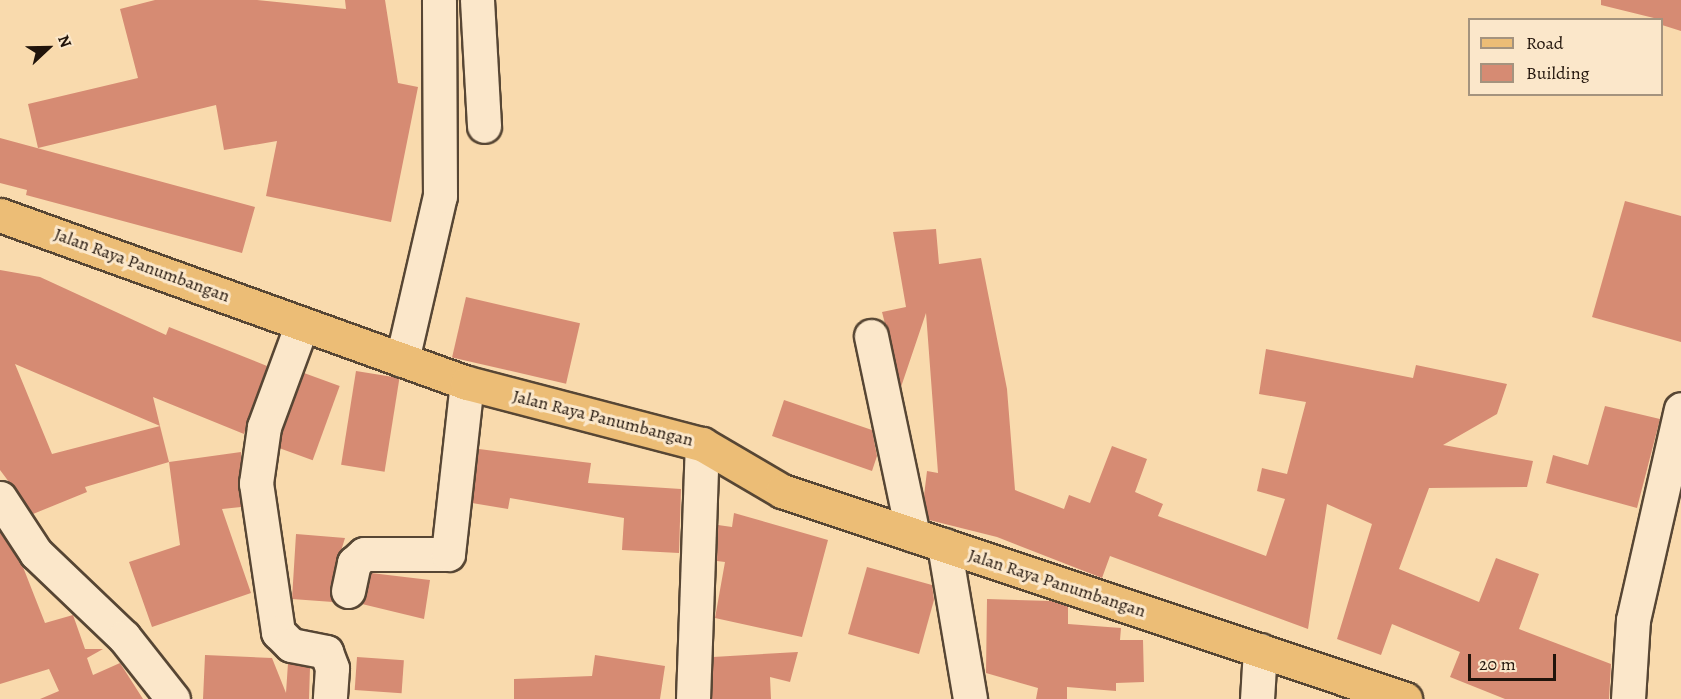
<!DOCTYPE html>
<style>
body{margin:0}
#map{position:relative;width:1681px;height:699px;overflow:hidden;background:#f9daad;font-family:Alegreya,serif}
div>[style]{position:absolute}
.building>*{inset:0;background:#d68b73;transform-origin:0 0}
.roads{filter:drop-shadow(2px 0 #574634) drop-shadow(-2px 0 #574634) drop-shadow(0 2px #574634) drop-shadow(0 -2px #574634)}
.minor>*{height:33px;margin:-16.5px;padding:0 16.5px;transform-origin:16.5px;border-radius:16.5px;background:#fbe7ca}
.major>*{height:33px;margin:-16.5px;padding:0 16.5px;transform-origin:16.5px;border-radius:16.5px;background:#ecbd76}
span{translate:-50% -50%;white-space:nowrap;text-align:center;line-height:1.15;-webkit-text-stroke:6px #fbe7ca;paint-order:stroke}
.street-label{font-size:18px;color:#21140b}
.legend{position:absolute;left:1468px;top:18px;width:195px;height:78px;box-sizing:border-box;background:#fbe7ca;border:2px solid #a4937e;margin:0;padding:8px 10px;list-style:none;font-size:18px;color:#21140b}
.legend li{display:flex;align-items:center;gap:12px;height:30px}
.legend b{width:30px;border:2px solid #a4937e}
.north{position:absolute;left:18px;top:18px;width:60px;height:60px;-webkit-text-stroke:4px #fbe7ca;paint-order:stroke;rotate:68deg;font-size:16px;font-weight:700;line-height:24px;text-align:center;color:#21140b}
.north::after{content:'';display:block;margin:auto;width:21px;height:27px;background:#21140b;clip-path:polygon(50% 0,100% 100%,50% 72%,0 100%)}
.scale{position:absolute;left:1468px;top:654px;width:88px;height:27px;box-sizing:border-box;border:3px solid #21140b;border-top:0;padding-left:8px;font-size:18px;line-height:21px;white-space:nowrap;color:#21140b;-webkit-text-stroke:4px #fbe7ca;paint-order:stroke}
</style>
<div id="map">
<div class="building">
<i style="clip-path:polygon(155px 0,257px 0,346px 9px,345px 0,385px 0,398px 83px,418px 87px,391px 222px,266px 196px,277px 141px,224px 150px,216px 105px,38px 148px,28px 104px,138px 78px,120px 9px)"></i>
<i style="clip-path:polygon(1601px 0,1681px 0,1681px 31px,1662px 25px,1662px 20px,1601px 5px)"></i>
<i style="clip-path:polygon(0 138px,255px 207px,242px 253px,26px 195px,27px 190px,0 183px)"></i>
<i style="clip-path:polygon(1625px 201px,1681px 216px,1681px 342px,1592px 317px)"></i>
<i style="clip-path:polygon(936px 229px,939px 264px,981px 258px,1007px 389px,1015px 490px,1064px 509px,1069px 495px,1090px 503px,1112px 446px,1147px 459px,1135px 492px,1163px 504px,1158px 516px,1266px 556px,1285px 499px,1257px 491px,1262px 468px,1287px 474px,1306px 402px,1259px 394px,1266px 349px,1413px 378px,1416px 365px,1507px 384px,1497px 414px,1443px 445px,1533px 461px,1527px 487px,1429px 488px,1399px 569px,1479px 602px,1496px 558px,1539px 574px,1519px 629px,1611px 664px,1609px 699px,1505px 699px,1450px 677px,1460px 652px,1392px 624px,1381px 655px,1337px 639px,1372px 524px,1327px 504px,1308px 629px,1110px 556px,1102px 578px,997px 537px,929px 520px,924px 496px,927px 471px,938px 473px,926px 313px,901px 387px,882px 312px,906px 307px,893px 232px)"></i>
<i style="clip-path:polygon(0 270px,40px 277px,166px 335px,169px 327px,267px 366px,244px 434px,153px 397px,160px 426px,15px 364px,52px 454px,160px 426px,169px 462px,85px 487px,87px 492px,33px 514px,0 470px)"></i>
<i style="left:466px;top:297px;width:117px;height:62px;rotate:13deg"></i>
<i style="left:356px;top:371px;width:44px;height:95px;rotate:9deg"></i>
<i style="left:304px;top:373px;width:38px;height:79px;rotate:20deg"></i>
<i style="clip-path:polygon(784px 400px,872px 430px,877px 456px,872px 471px,772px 436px)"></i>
<i style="clip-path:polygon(1605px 406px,1660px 419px,1637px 508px,1546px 483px,1553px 455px,1588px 465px)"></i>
<i style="clip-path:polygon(479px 449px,591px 463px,588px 483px,681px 489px,679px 553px,622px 550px,624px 518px,510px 498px,508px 509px,472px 503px)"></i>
<i style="clip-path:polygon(241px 452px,241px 507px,222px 509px,251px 593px,152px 627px,129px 562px,180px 545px,169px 462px)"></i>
<i style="clip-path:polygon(734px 513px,828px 540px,802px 637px,715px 618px,725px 562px,717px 561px,718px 525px,732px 527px)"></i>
<i style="clip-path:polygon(0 532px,23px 567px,45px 623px,73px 615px,85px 649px,103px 649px,87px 658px,93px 675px,120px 663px,143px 699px,40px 699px,59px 691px,49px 669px,0 684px)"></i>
<i style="clip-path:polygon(296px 534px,345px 538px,330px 587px,333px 602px,292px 599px)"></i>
<i style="clip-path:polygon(867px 567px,932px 585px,934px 600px,919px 654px,848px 634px)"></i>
<i style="clip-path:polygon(371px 573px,430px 580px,424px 619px,362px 604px)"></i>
<i style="clip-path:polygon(987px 599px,1051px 601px,1068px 606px,1068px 624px,1121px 628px,1120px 640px,1143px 640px,1144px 682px,1116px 683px,1116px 691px,1067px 687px,1067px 699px,1036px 699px,1038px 688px,986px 673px)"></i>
<i style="clip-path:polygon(798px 652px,790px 682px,770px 677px,771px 699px,712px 699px,713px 657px)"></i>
<i style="clip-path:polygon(205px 655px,272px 658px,286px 693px,288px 663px,310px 668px,309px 699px,203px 699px)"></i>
<i style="clip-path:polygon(595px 655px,665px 666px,660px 699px,514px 699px,514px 679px,592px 676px)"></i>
<i style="left:357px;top:657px;width:47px;height:33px;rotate:4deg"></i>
</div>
<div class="roads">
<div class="minor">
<i style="left:477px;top:0;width:126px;rotate:86.8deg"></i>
<i style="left:302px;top:324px;width:110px;rotate:110.3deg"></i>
<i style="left:264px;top:427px;width:57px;rotate:98.1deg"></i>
<i style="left:256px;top:483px;width:151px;rotate:81.6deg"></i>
<i style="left:278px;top:632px;width:18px;rotate:45deg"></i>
<i style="left:291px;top:645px;width:36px;rotate:11deg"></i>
<i style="left:326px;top:652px;width:17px;rotate:69deg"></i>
<i style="left:332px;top:668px;width:31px;rotate:94deg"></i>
<i style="left:871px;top:336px;width:203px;rotate:78.1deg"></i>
<i style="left:402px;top:360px;width:168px;rotate:-77deg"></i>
<i style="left:440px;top:196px;width:196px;rotate:-90.3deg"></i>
<i style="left:0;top:498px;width:66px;rotate:56.8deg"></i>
<i style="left:36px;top:553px;width:122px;rotate:43.7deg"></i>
<i style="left:124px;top:637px;width:79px;rotate:51.7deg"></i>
<i style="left:944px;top:545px;width:156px;rotate:80.4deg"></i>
<i style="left:348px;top:591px;width:29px;rotate:-78deg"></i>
<i style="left:354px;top:563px;width:13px;rotate:-42deg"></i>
<i style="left:364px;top:554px;width:84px"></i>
<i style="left:448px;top:554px;width:172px;rotate:-83.7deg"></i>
<i style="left:693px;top:699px;width:255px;rotate:-88deg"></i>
<i style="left:1257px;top:699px;width:49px;rotate:-86.5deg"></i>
<i style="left:1628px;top:699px;width:79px;rotate:-86.4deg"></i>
<i style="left:1633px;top:620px;width:216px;rotate:-77.2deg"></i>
</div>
<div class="major">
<i style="left:0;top:215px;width:496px;rotate:19.8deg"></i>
<i style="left:467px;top:383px;width:243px;rotate:14.6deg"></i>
<i style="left:702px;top:444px;width:93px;rotate:30.4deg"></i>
<i style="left:782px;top:491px;width:657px;rotate:18.46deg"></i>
</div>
</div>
<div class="street-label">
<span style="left:142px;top:265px;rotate:20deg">Jalan Raya Panumbangan</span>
<span style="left:603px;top:418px;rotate:14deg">Jalan Raya Panumbangan</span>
<span style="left:1057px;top:583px;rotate:18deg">Jalan Raya Panumbangan</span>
</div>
<ul class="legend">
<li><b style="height:8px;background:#ecbd76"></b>Road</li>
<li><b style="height:16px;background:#d68b73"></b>Building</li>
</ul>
<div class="north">N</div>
<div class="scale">20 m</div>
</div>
